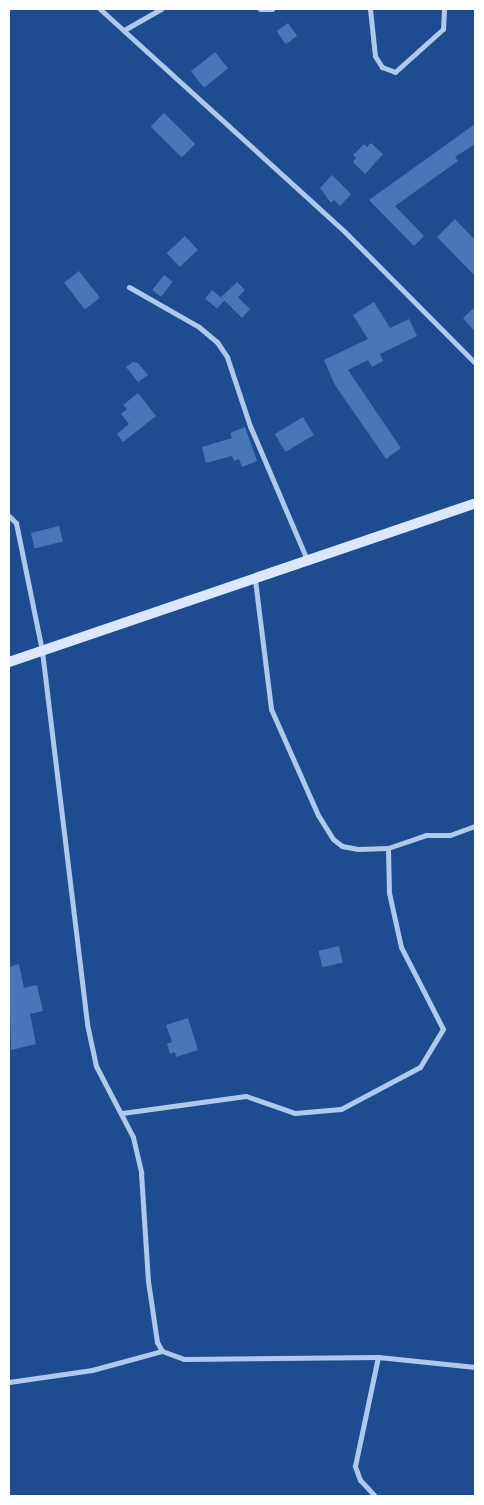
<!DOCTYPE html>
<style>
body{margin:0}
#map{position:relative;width:484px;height:1505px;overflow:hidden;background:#1f4c90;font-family:"Titillium Web",sans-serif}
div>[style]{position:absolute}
.building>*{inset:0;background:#4876b7;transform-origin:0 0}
.street>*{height:5px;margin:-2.5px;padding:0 2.5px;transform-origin:2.5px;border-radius:2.5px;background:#afc9ed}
.secondary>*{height:10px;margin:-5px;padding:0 5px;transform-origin:5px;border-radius:5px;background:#dbe7fa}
span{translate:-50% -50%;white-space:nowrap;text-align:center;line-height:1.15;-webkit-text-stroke:4px #1f4c90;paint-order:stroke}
.frame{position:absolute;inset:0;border:10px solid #fff;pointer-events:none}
</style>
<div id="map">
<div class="building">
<i style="left:288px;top:23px;width:16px;height:14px;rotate:55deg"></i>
<i style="left:215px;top:52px;width:21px;height:31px;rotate:51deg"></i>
<i style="left:164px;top:113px;width:44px;height:19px;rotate:45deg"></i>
<i style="clip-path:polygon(475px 124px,475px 144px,455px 157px,458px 161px,395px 206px,424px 236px,414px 246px,369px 200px)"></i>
<i style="clip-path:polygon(371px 143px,383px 154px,365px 174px,353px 162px,356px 158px,353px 155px,364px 144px,367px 147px)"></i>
<i style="clip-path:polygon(332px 175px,351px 194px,340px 206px,334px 200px,331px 203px,320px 188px)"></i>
<i style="clip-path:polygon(455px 219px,475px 240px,475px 276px,437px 237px)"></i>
<i style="left:185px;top:236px;width:19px;height:25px;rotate:47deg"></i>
<i style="left:79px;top:271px;width:34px;height:19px;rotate:52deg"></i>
<i style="left:164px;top:275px;width:11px;height:19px;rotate:38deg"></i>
<i style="clip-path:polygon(237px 282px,245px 290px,238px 297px,250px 309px,242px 318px,221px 297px)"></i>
<i style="left:212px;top:290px;width:16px;height:11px;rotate:40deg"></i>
<i style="clip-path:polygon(374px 302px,390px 328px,409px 319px,417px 336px,380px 354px,383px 361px,372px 367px,368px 360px,348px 370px,401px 448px,386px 459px,335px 385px,324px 360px,368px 339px,353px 315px)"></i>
<i style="clip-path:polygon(475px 307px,475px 332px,463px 318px)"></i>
<i style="clip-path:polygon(133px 362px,138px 363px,148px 375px,138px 382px,126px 367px)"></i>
<i style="clip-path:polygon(138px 393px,156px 416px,123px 442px,117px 434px,129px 424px,121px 414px,127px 409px,123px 405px)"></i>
<i style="left:303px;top:417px;width:21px;height:33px;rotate:59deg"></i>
<i style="clip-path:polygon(245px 427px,257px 461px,242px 467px,239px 459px,234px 461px,232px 456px,206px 463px,202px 447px,232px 438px,230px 433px)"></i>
<i style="left:59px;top:526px;width:16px;height:29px;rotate:76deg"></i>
<i style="left:339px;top:946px;width:17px;height:21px;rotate:77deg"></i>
<i style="clip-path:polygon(19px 964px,24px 988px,37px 985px,43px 1011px,30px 1014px,36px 1044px,11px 1050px,9px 967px)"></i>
<i style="clip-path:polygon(188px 1018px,198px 1050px,176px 1057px,175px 1052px,170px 1054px,167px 1044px,172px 1042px,166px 1025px)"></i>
</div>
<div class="street">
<i style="left:100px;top:9px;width:331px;rotate:42.3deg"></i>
<i style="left:345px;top:232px;width:185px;rotate:45.2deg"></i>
<i style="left:260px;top:9px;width:12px"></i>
<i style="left:370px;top:9px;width:47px;rotate:83.9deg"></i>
<i style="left:375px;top:56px;width:13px;rotate:58deg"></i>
<i style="left:382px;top:67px;width:14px;rotate:21deg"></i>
<i style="left:395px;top:72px;width:64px;rotate:-41.9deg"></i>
<i style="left:443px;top:29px;width:20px;rotate:-87deg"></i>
<i style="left:124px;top:30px;width:43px;rotate:-29.6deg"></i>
<i style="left:129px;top:287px;width:81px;rotate:29.7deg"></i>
<i style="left:199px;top:327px;width:23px;rotate:40deg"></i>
<i style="left:217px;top:342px;width:18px;rotate:56deg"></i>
<i style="left:227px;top:357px;width:73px;rotate:71.6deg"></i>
<i style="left:250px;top:426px;width:148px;rotate:66.9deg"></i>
<i style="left:9px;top:516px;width:10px;rotate:45deg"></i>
<i style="left:16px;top:523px;width:131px;rotate:78.5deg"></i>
<i style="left:42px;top:651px;width:376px;rotate:83.1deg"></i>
<i style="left:87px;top:1024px;width:43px;rotate:77.9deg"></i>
<i style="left:96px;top:1066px;width:80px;rotate:62.5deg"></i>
<i style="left:133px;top:1137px;width:37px;rotate:77deg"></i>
<i style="left:141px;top:1173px;width:108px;rotate:86.3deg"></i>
<i style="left:148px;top:1281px;width:62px;rotate:81.6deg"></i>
<i style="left:157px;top:1342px;width:10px;rotate:61deg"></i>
<i style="left:162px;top:1351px;width:23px;rotate:20deg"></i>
<i style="left:184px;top:1359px;width:194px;rotate:-0.6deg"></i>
<i style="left:378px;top:1357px;width:98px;rotate:5.9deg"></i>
<i style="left:255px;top:580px;width:130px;rotate:82.9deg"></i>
<i style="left:271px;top:709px;width:116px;rotate:66.1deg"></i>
<i style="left:318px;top:815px;width:28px;rotate:58deg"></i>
<i style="left:333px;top:839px;width:11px;rotate:38deg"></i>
<i style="left:342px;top:846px;width:16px;rotate:11deg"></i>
<i style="left:358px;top:849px;width:30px;rotate:-2deg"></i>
<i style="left:388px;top:848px;width:40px;rotate:-18.9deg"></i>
<i style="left:426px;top:835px;width:24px"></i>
<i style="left:450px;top:835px;width:27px;rotate:-20deg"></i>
<i style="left:122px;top:1113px;width:125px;rotate:-7.8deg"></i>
<i style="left:246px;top:1096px;width:52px;rotate:19.1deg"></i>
<i style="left:295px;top:1113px;width:46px;rotate:-5deg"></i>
<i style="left:341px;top:1109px;width:89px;rotate:-28deg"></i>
<i style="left:420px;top:1067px;width:44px;rotate:-58.8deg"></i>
<i style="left:443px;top:1029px;width:92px;rotate:-117.1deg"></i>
<i style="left:401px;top:947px;width:55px;rotate:-102.5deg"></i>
<i style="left:389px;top:893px;width:45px;rotate:-91.3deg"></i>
<i style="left:9px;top:1382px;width:84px;rotate:-8.2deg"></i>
<i style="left:92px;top:1370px;width:73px;rotate:-15.2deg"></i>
<i style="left:375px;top:1496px;width:22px;rotate:-133deg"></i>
<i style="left:360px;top:1480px;width:15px;rotate:-110deg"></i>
<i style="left:355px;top:1466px;width:111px;rotate:-78.1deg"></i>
</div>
<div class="secondary">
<i style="left:9px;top:662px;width:492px;rotate:-18.8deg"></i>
</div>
<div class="frame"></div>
</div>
